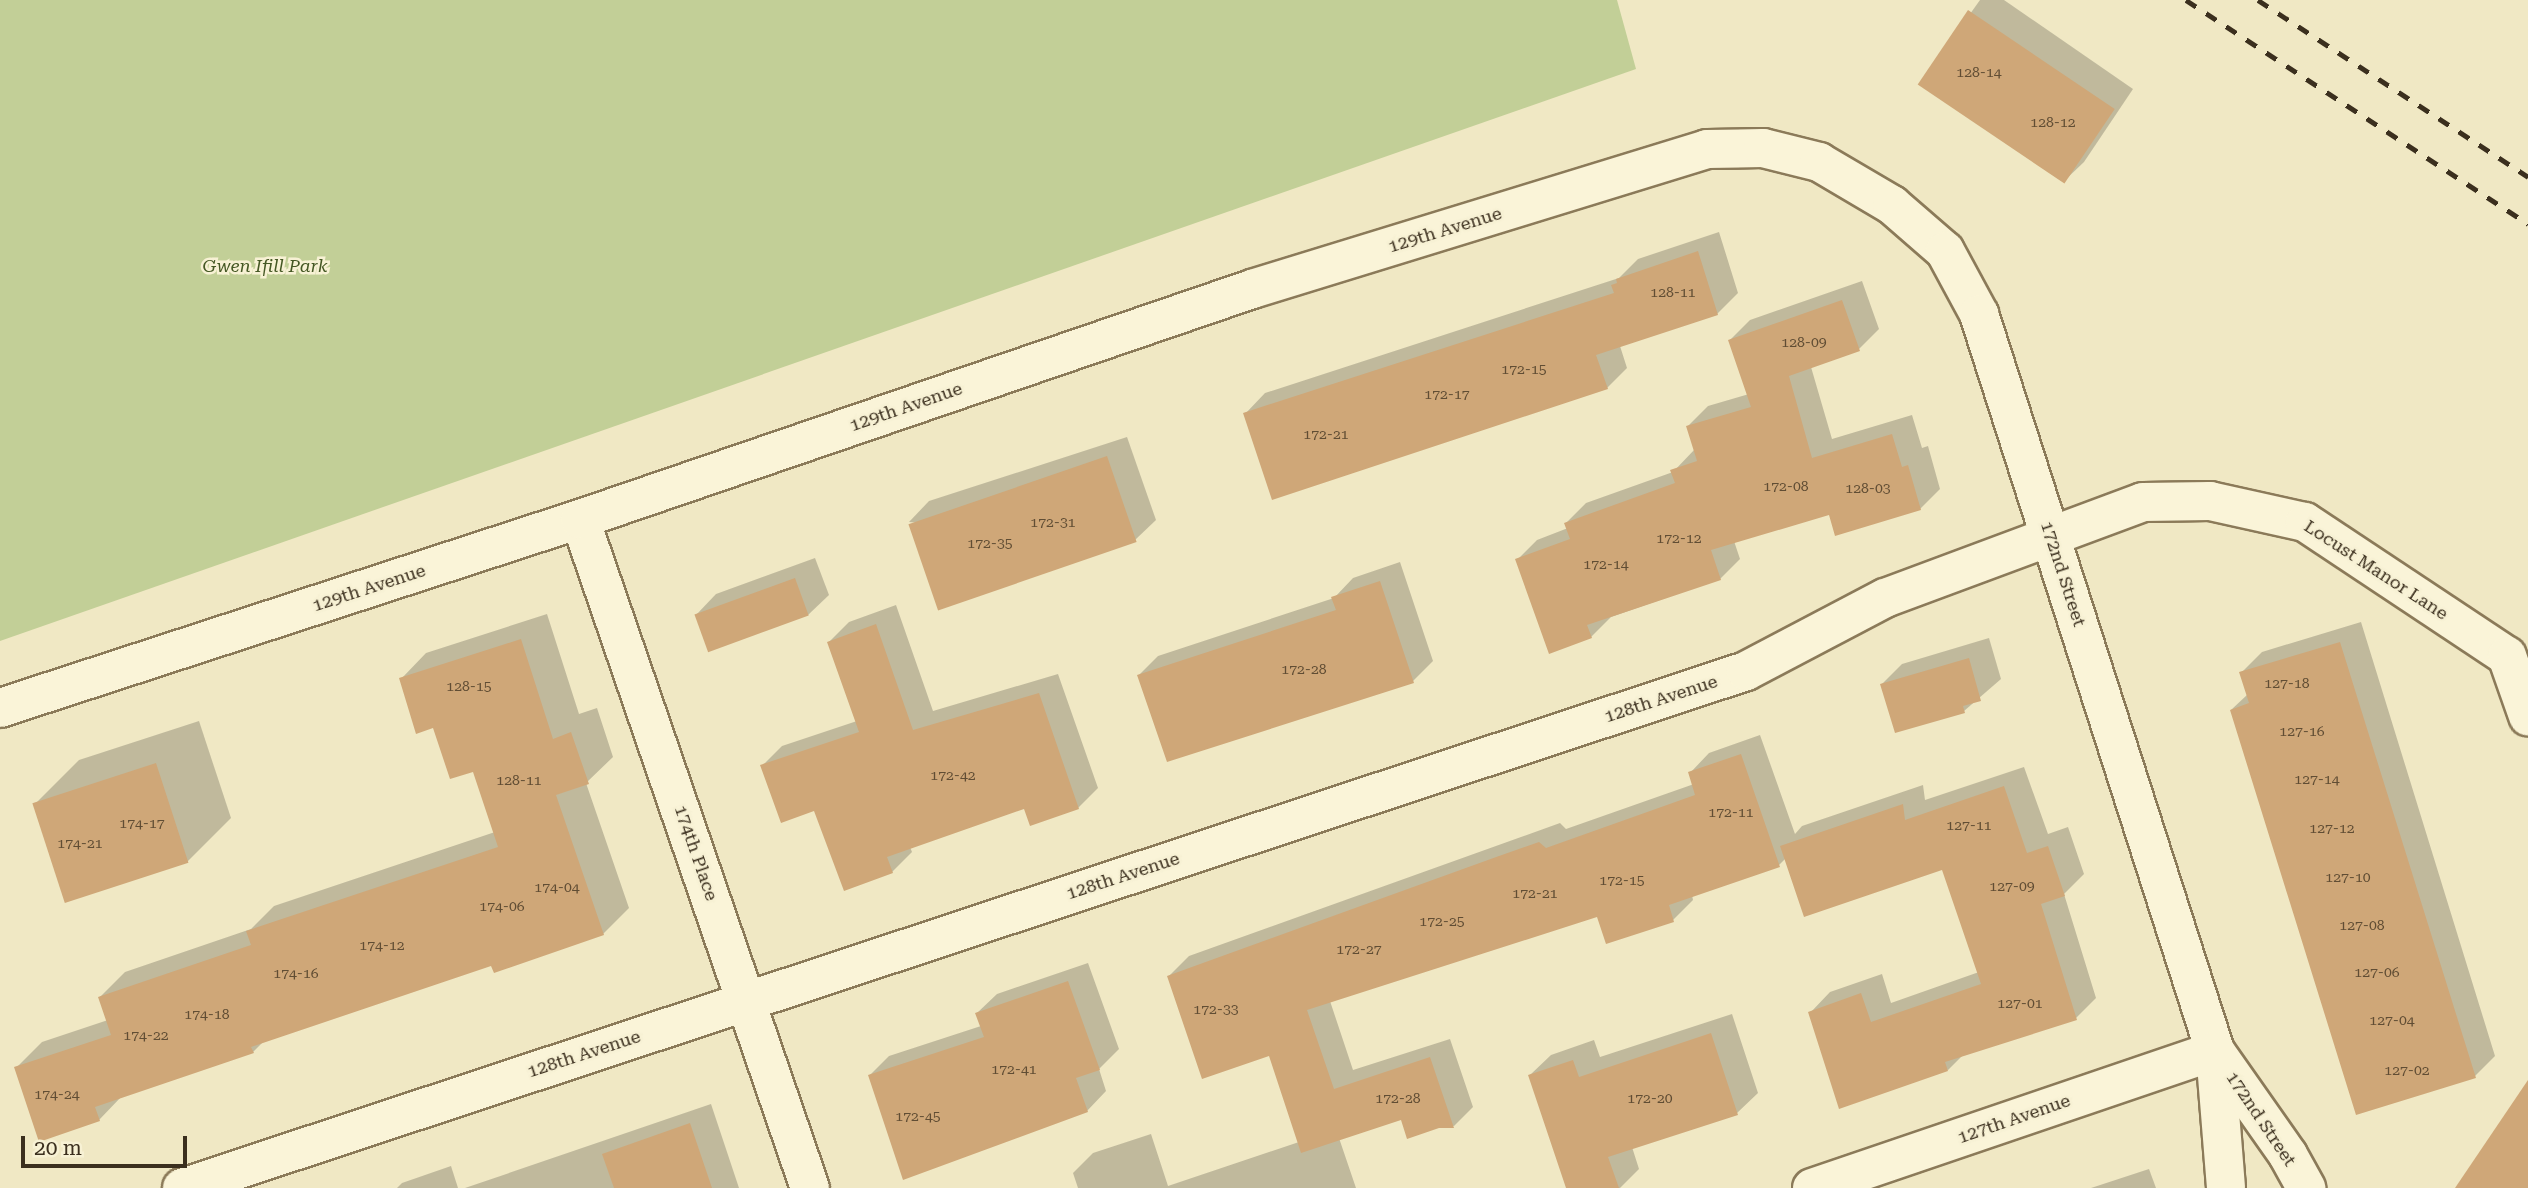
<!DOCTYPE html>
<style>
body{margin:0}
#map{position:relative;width:2528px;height:1188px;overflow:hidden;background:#f0e8c4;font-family:"Roboto Serif",serif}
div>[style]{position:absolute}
.green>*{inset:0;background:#c2cf97}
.shadow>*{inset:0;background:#0003}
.building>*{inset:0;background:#cfa778;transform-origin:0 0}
.roads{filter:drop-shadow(2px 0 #8b7a59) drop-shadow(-2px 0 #8b7a59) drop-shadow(0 2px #8b7a59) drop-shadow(0 -2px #8b7a59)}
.minor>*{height:38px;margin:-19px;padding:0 19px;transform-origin:19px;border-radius:19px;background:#faf4d8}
.rail>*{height:5px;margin-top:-2.5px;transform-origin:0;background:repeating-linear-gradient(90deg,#3b2f1e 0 12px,transparent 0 24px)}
span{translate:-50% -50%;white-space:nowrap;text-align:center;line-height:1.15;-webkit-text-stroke:5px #f7f1d4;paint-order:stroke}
.number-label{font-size:14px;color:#604d34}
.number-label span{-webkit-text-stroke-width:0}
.street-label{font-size:18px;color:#3b2f1e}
.park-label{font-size:18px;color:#455824;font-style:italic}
.scale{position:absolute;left:21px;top:1136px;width:166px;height:32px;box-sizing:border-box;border:4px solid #3b2f1e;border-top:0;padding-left:9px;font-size:21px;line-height:24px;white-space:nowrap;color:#3b2f1e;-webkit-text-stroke:5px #f7f1d4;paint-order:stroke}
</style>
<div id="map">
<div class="green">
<i style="clip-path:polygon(0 0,1617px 0,1636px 69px,0 641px)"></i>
</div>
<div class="shadow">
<i style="clip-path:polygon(1980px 0,2004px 0,2133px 89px,2084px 162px,2063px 182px,1920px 84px)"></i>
<i style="clip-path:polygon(1719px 232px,1738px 293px,1717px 314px,1620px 346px,1627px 368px,1607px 388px,1245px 414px,1265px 393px,1619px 278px,1638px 259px)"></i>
<i style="clip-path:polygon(1862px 281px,1879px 329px,1859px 349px,1811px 367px,1832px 439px,1912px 415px,1922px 448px,1928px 446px,1940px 489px,1920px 509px,1831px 513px,1734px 541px,1740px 559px,1720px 579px,1611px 617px,1591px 637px,1517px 560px,1537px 540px,1568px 528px,1566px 523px,1586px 503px,1673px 472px,1695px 449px,1688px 426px,1708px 406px,1749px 394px,1730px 340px,1750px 320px)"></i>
<i style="clip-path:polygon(1127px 437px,1156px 520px,1135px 540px,909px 522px,929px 501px)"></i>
<i style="clip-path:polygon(815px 558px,829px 595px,808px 615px,696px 615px,716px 594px)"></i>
<i style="clip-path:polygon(1400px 562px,1433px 661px,1413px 681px,1139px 675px,1158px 656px,1334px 598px,1353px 578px)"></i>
<i style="clip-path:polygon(896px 605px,933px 711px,1058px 674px,1098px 788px,1078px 808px,1025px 806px,910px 847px,912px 852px,892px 872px,762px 766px,782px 746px,857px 721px,829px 642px,849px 622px)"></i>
<i style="clip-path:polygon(547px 614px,579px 714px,597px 708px,613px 757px,586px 783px,629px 908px,603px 934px,493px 964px,264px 1041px,253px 1052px,122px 1096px,99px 1120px,16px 1068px,42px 1042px,108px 1020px,100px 997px,125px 972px,251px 929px,274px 906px,495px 832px,474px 770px,434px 726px,401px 679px,426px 653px)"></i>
<i style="clip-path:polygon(2361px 622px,2495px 1056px,2475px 1076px,2231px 710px,2248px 694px,2241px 673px,2262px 652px)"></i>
<i style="clip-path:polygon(1989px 638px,2001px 679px,1964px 711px,1882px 684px,1902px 664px)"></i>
<i style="clip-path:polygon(199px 721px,231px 818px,187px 862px,35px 804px,79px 760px)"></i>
<i style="clip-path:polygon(1760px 735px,1795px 834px,1802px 826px,1923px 785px,1925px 800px,2024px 767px,2048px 834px,2068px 827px,2084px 874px,2064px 894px,2096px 998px,2076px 1018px,1963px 1055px,1948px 1070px,1810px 1013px,1830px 992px,1882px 974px,1891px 1003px,1979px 972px,1943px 868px,1786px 858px,1779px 865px,1692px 895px,1693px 900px,1673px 920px,1608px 942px,1598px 915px,1330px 1001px,1353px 1070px,1450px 1039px,1473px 1107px,1454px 1126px,1402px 1117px,1339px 1138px,1356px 1188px,1078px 1188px,1073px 1173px,1093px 1153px,1151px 1134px,1168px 1186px,1299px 1142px,1270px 1054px,1169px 976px,1189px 956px,1521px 837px,1560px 823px,1566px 829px,1694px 784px,1690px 773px,1709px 753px)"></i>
<i style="clip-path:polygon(1088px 963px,1119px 1049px,1099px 1069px,1106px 1091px,1087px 1111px,870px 1075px,889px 1056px,981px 1026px,977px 1013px,997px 994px)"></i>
<i style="clip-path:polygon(1732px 1014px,1758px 1093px,1737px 1113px,1632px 1147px,1639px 1169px,1620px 1188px,1568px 1188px,1530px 1075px,1551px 1055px,1594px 1040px,1600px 1057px)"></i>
<i style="clip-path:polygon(711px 1104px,739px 1188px,465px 1188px)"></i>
<i style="clip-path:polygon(451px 1166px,458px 1188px,397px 1188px,402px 1183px)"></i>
<i style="clip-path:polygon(2149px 1169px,2156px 1188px,2091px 1188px)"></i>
</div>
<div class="building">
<i style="left:1968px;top:10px;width:177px;height:90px;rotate:34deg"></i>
<i style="clip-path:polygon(1698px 251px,1718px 315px,1596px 355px,1608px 389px,1272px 500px,1243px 413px,1614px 293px,1611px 285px,1617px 283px,1616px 279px)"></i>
<i style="clip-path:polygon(1842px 300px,1860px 351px,1789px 376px,1812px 458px,1892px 434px,1902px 467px,1908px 465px,1921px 510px,1835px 536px,1829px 515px,1711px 550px,1721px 580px,1587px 625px,1592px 638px,1549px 654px,1515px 559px,1570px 539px,1564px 523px,1675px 483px,1670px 470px,1697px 461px,1686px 426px,1751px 407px,1728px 340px)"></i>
<i style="left:1107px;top:456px;width:91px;height:210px;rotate:71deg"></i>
<i style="left:795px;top:578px;width:40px;height:107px;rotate:70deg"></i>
<i style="clip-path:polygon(1380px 581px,1414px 683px,1167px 762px,1137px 675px,1336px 610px,1331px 597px)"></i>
<i style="clip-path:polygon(876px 624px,913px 730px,1039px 693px,1079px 809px,1030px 826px,1024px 809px,887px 857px,893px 873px,844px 891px,814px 811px,781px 823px,760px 765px,859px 732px,827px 642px)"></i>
<i style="clip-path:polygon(521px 639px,553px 739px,571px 732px,589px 784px,556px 795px,604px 935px,494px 973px,491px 966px,251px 1047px,254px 1053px,95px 1107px,100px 1121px,39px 1142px,14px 1067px,111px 1035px,98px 997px,251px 945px,246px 931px,498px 847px,473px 772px,450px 779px,433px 728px,416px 734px,399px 678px)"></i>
<i style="clip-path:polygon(2340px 642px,2476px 1078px,2356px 1115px,2230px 710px,2249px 703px,2239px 672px)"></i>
<i style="clip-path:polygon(1969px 658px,1981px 701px,1963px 706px,1965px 713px,1895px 733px,1880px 684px)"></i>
<i style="clip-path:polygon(1741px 754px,1780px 867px,1669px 905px,1674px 922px,1606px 944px,1597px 917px,1307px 1010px,1334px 1089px,1430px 1057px,1454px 1128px,1439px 1128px,1407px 1139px,1401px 1120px,1301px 1153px,1269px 1056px,1202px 1079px,1167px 976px,1499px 856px,1539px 842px,1546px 848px,1695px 795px,1688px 772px)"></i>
<i style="left:156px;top:763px;width:105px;height:130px;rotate:72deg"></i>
<i style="clip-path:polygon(2004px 786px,2027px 853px,2048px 846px,2065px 896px,2041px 904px,2077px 1020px,1945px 1062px,1948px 1071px,1839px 1109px,1808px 1012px,1861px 993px,1871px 1022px,1981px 984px,1942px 870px,1804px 917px,1780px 846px,1903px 804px,1905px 820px)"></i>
<i style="clip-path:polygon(1068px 981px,1100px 1070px,1076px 1078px,1088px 1112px,903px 1180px,868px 1075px,984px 1037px,975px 1013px)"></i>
<i style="clip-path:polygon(1711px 1033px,1738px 1115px,1608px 1157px,1619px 1188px,1566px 1188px,1528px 1075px,1573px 1060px,1579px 1077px)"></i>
<i style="clip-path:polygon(2528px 1080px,2528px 1188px,2455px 1188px)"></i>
<i style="clip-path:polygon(690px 1123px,712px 1188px,614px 1188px,602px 1154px)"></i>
</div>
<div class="roads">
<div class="minor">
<i style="left:580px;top:519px;width:707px;rotate:71.03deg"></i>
<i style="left:0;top:708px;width:610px;rotate:-18.05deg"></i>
<i style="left:580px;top:519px;width:710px;rotate:-18.89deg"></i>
<i style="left:1252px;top:289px;width:476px;rotate:-17.1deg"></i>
<i style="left:1707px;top:149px;width:56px;rotate:-1deg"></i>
<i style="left:1763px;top:148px;width:58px;rotate:14deg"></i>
<i style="left:1819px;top:162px;width:85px;rotate:30.5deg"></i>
<i style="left:1892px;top:205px;width:70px;rotate:41deg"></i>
<i style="left:1945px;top:251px;width:72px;rotate:61.6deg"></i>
<i style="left:1979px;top:314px;width:774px;rotate:72.24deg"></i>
<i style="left:2215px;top:1051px;width:137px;rotate:85.4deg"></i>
<i style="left:2215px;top:1051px;width:127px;rotate:54.9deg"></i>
<i style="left:2288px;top:1155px;width:38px;rotate:61deg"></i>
<i style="left:182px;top:1188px;width:1647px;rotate:-18.29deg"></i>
<i style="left:1746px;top:671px;width:157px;rotate:-27.7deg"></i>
<i style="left:1885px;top:598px;width:275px;rotate:-20.4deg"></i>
<i style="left:2143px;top:502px;width:67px;rotate:-0.9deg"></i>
<i style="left:2210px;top:501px;width:97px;rotate:12.5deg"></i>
<i style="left:2305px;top:522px;width:242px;rotate:33.6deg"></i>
<i style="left:2507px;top:656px;width:64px;rotate:70.7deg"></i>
<i style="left:1812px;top:1188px;width:426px;rotate:-18.8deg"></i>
</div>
</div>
<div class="rail">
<i style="left:2186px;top:0;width:409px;rotate:33.2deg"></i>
<i style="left:2258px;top:0;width:323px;rotate:33.2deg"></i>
</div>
<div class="number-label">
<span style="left:1979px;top:72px">128-14</span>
<span style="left:2053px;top:122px">128-12</span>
<span style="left:1673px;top:292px">128-11</span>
<span style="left:1804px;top:342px">128-09</span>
<span style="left:1524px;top:369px">172-15</span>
<span style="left:1447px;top:394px">172-17</span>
<span style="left:1326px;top:434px">172-21</span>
<span style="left:1786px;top:486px">172-08</span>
<span style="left:1868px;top:488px">128-03</span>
<span style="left:1053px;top:522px">172-31</span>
<span style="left:1679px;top:538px">172-12</span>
<span style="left:990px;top:543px">172-35</span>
<span style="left:1606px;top:564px">172-14</span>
<span style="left:1304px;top:669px">172-28</span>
<span style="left:2287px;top:683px">127-18</span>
<span style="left:469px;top:686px">128-15</span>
<span style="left:2302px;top:731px">127-16</span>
<span style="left:953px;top:775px">172-42</span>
<span style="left:2317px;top:779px">127-14</span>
<span style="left:519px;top:780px">128-11</span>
<span style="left:1731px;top:812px">172-11</span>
<span style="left:142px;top:823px">174-17</span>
<span style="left:1969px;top:825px">127-11</span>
<span style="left:2332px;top:828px">127-12</span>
<span style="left:80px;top:843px">174-21</span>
<span style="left:2348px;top:877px">127-10</span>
<span style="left:1622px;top:880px">172-15</span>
<span style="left:2012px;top:886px">127-09</span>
<span style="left:557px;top:887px">174-04</span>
<span style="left:1535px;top:893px">172-21</span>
<span style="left:502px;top:906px">174-06</span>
<span style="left:1442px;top:921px">172-25</span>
<span style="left:2362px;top:925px">127-08</span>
<span style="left:382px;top:945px">174-12</span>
<span style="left:1359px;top:949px">172-27</span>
<span style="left:2377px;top:972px">127-06</span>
<span style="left:296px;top:973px">174-16</span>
<span style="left:2020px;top:1003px">127-01</span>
<span style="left:1216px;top:1009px">172-33</span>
<span style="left:207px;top:1014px">174-18</span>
<span style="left:2392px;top:1020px">127-04</span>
<span style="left:146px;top:1035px">174-22</span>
<span style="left:1014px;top:1069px">172-41</span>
<span style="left:2407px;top:1070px">127-02</span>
<span style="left:57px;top:1094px">174-24</span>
<span style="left:1398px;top:1098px">172-28</span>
<span style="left:1650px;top:1098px">172-20</span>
<span style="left:918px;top:1116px">172-45</span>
</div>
<div class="street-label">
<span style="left:1445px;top:230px;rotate:-17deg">129th Avenue</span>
<span style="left:906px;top:407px;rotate:-19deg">129th Avenue</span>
<span style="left:2376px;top:570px;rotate:33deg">Locust Manor Lane</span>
<span style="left:2063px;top:574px;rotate:72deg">172nd Street</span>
<span style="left:369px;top:588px;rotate:-18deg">129th Avenue</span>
<span style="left:1661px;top:699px;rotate:-18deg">128th Avenue</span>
<span style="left:696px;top:853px;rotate:71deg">174th Place</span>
<span style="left:1123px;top:876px;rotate:-18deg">128th Avenue</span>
<span style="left:584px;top:1054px;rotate:-18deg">128th Avenue</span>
<span style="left:2014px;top:1119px;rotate:-19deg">127th Avenue</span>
<span style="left:2261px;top:1119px;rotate:56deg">172nd Street</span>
</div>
<div class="park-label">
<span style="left:265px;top:266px">Gwen Ifill Park</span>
</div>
<div class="scale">20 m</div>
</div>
